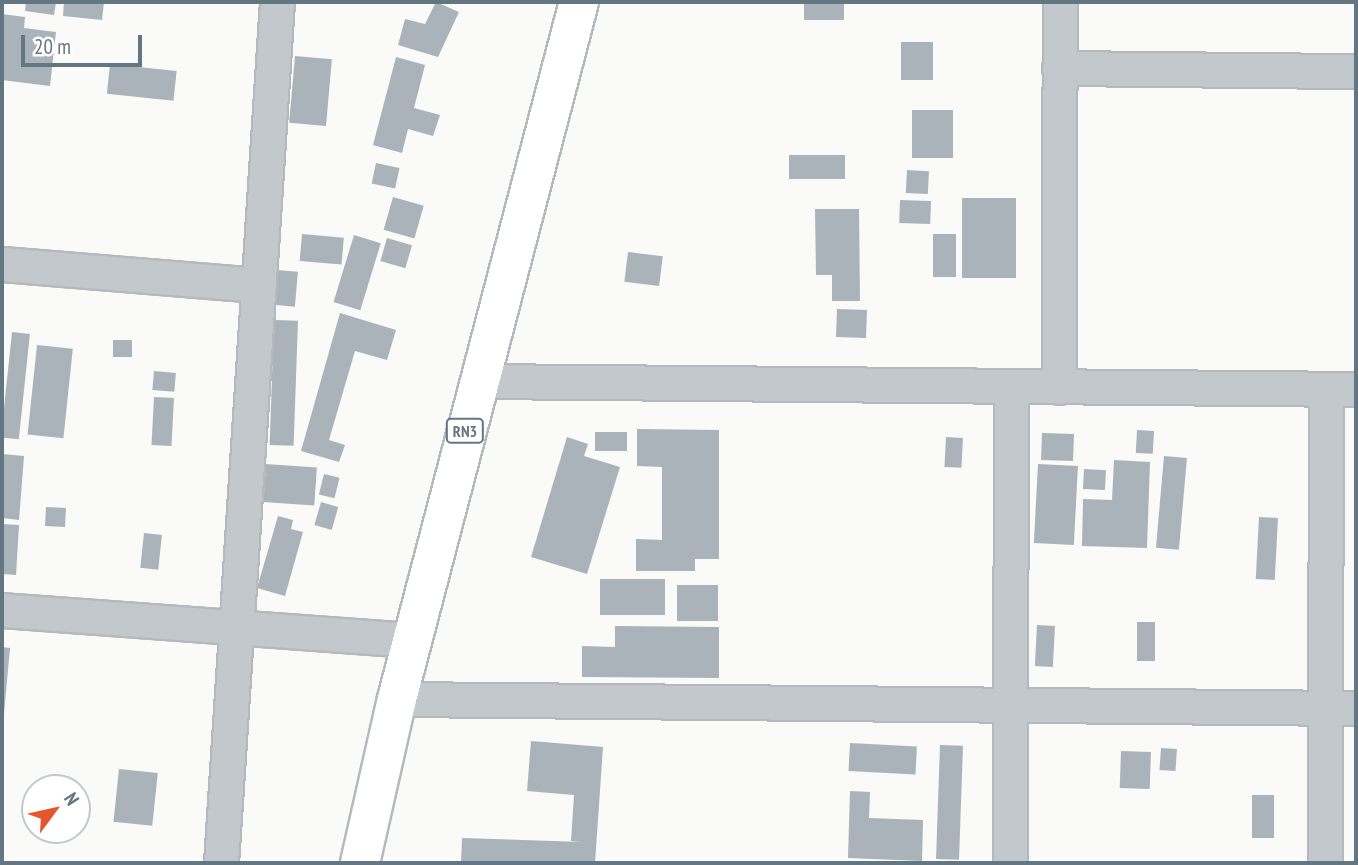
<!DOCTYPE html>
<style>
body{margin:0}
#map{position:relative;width:1358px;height:865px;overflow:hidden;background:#fafaf8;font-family:"PT Sans Narrow",sans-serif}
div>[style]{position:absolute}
.building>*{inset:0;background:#aab3b9;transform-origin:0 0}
.roads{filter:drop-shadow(2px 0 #b4b9bd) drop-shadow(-2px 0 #b4b9bd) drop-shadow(0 2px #b4b9bd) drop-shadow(0 -2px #b4b9bd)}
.minor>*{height:33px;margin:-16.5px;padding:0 16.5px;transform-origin:16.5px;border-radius:16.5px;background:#c3c8cc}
.trunk>*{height:38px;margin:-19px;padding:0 19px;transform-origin:19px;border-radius:19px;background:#fff}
span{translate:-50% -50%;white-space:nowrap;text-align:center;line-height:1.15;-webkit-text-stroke:7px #fff;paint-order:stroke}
.shield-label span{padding:2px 5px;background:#fff;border:2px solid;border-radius:5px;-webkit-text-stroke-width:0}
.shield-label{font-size:16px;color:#657683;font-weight:700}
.frame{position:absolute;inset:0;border:4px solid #657683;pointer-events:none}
.north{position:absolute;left:21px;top:774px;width:70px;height:70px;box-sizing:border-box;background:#fff;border:2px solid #c1c8cd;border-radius:50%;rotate:57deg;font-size:19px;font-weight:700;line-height:28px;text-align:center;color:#657683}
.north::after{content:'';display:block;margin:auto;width:24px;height:32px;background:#e4572e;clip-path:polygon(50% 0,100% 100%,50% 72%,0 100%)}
.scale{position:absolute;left:21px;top:35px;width:121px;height:32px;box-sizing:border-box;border:4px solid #657683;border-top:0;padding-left:9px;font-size:21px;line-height:24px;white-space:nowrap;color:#657683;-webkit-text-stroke:5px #fff;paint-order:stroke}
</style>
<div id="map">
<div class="building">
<i style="clip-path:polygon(26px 2px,56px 2px,54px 15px,25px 11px)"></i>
<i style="clip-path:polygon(64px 2px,104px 2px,102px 20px,63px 16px)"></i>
<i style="clip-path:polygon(436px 2px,459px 12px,438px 57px,398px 45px,405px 19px,425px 24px)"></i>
<i style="left:804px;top:2px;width:40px;height:18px"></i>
<i style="clip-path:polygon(2px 14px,25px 17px,24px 28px,56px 32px,50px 86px,2px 80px)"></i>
<i style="left:901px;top:42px;width:32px;height:38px"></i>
<i style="left:295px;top:56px;width:37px;height:67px;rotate:5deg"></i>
<i style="clip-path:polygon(396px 57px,425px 65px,414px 108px,440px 115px,433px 136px,408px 129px,402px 153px,373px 145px)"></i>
<i style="left:110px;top:64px;width:67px;height:30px;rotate:6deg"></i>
<i style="left:912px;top:110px;width:41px;height:48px"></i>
<i style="left:789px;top:155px;width:56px;height:24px"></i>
<i style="left:376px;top:163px;width:24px;height:21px;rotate:12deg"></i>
<i style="left:907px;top:170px;width:22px;height:23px;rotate:3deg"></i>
<i style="left:393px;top:197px;width:32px;height:34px;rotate:16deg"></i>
<i style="left:962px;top:198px;width:54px;height:80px"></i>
<i style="left:900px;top:200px;width:31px;height:23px;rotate:2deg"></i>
<i style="clip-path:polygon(815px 209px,859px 209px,860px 301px,832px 301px,832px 275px,816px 275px)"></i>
<i style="left:302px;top:234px;width:42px;height:27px;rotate:5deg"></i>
<i style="left:956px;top:234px;width:43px;height:23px;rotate:90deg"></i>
<i style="left:354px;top:235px;width:28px;height:70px;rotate:17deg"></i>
<i style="left:387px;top:238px;width:26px;height:24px;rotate:16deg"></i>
<i style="left:628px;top:252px;width:35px;height:30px;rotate:7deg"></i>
<i style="left:277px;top:270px;width:21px;height:35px;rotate:5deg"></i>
<i style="left:837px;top:309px;width:30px;height:28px;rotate:2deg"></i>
<i style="clip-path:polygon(340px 313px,396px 330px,387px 360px,355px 351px,329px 440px,345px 445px,339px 462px,301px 451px)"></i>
<i style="left:274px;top:320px;width:24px;height:125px;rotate:2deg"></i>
<i style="left:12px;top:332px;width:18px;height:106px;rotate:6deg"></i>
<i style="left:113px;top:340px;width:19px;height:17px"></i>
<i style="left:37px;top:345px;width:36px;height:90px;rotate:6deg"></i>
<i style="left:154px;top:371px;width:22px;height:19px;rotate:5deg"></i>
<i style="left:154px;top:397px;width:20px;height:48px;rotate:3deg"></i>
<i style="clip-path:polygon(637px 429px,719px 430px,719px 559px,695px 559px,695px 571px,636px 571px,636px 539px,662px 540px,662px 467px,637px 466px)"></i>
<i style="left:1137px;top:430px;width:17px;height:23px;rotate:3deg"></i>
<i style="left:595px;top:432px;width:32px;height:19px"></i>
<i style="left:1042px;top:433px;width:32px;height:27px;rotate:2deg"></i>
<i style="clip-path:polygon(567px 437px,588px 444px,584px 456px,620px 467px,587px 574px,531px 557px)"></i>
<i style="left:946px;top:437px;width:17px;height:30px;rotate:3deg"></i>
<i style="clip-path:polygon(2px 454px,24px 456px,19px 520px,2px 518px)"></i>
<i style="left:1164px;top:456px;width:23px;height:92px;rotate:5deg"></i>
<i style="clip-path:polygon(1114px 460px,1150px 462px,1147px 548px,1082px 546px,1083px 499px,1112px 500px)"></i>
<i style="left:266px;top:464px;width:51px;height:38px;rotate:4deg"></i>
<i style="left:1038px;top:464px;width:40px;height:79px;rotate:3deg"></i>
<i style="left:1084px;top:469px;width:22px;height:20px;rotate:3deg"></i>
<i style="left:324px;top:474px;width:16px;height:21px;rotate:14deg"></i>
<i style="left:321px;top:502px;width:18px;height:24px;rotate:16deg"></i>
<i style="left:46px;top:507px;width:20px;height:19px;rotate:3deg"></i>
<i style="clip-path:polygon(278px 516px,293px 520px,291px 529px,303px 532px,285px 596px,257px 588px)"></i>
<i style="left:1259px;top:517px;width:19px;height:62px;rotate:3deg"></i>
<i style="clip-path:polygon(2px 524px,19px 525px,16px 575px,2px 574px)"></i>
<i style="left:144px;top:533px;width:18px;height:35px;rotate:6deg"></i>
<i style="left:600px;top:579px;width:65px;height:36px"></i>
<i style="left:677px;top:585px;width:41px;height:36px"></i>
<i style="left:1137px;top:622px;width:18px;height:39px"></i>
<i style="left:1037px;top:625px;width:18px;height:41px;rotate:3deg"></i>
<i style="clip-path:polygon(615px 626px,719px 627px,719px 678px,582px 677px,582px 646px,615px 647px)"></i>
<i style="clip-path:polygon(2px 647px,10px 648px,4px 714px,2px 714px)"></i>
<i style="clip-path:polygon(531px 741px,603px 747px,595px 863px,461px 863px,462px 838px,582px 842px,571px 841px,574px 795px,527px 791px)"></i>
<i style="left:850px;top:743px;width:67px;height:28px;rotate:3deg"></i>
<i style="left:940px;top:745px;width:23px;height:114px;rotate:2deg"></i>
<i style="left:1161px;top:748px;width:16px;height:22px;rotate:4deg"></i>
<i style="left:1121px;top:751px;width:30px;height:37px;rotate:2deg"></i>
<i style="left:119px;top:769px;width:39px;height:53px;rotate:6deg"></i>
<i style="clip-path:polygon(850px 791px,870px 792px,869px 818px,923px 820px,922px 861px,848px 858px)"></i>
<i style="left:1252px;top:795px;width:22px;height:43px"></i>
</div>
<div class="roads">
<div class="minor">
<i style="left:1059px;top:68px;width:297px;rotate:0.6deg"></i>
<i style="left:2px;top:264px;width:258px;rotate:4.7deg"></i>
<i style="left:478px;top:381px;width:878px;rotate:0.52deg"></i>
<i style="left:1059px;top:387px;width:385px;rotate:-89.9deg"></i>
<i style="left:2px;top:610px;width:410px;rotate:4.2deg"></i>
<i style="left:397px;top:699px;width:959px;rotate:0.54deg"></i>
<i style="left:221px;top:863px;width:863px;rotate:-86.28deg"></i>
<i style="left:1010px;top:863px;width:477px;rotate:-89.9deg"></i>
<i style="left:1325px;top:863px;width:474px;rotate:-89.9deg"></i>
</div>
<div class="trunk">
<i style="left:360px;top:863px;width:168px;rotate:-77.3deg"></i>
<i style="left:397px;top:699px;width:720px;rotate:-75.37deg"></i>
</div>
</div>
<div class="shield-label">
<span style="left:465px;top:431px">RN3</span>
</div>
<div class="frame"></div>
<div class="north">N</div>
<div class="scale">20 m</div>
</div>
